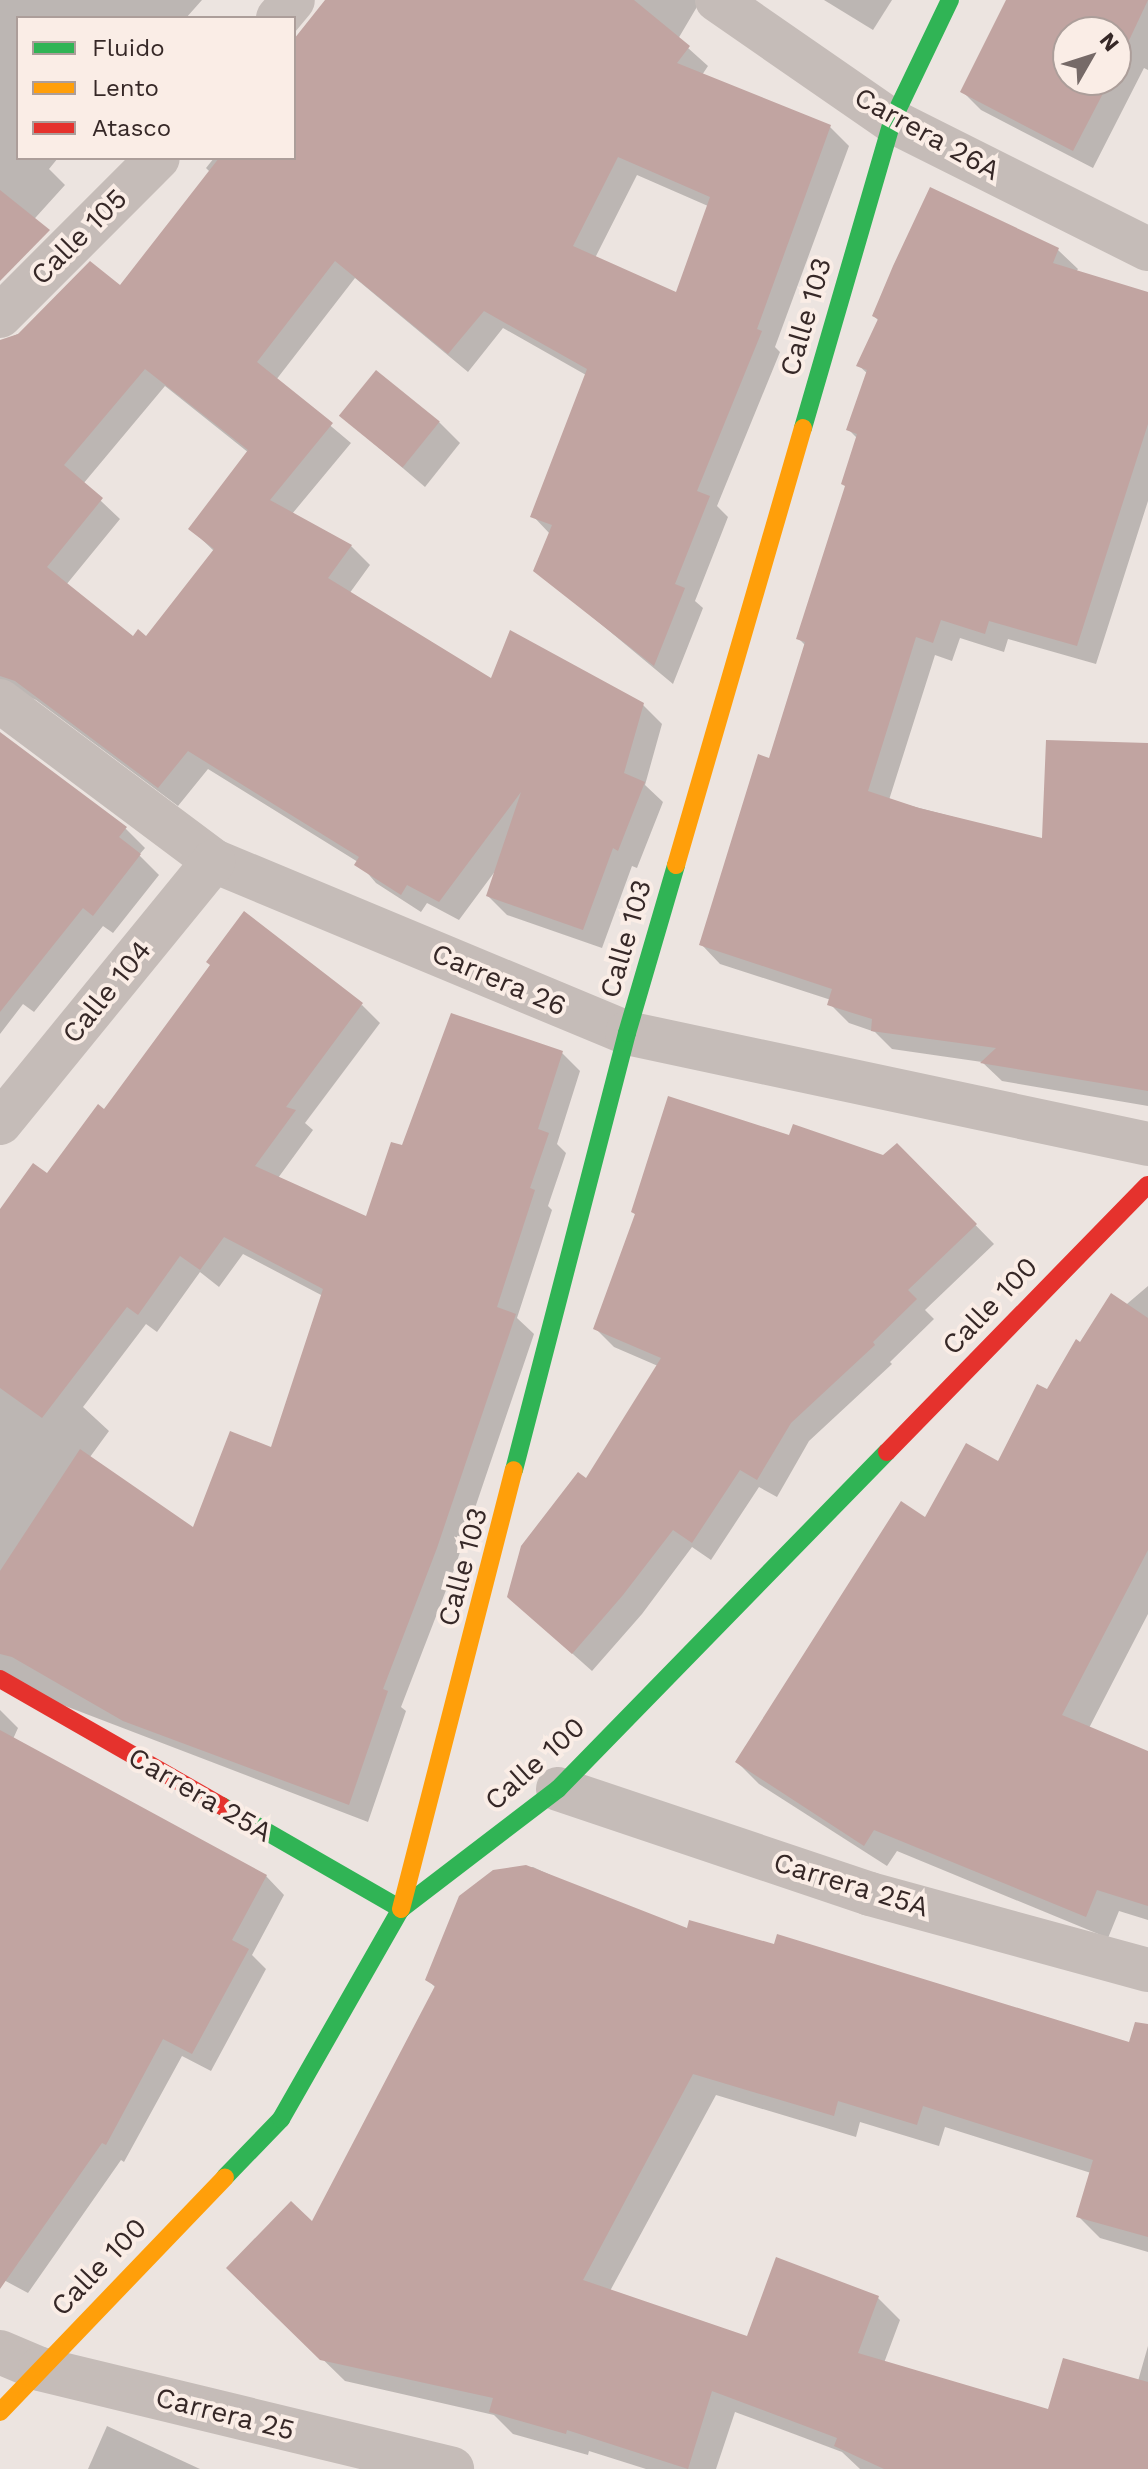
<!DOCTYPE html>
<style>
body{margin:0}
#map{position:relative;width:1148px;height:2469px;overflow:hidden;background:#ece4e0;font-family:"Work Sans",sans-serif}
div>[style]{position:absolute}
.shadow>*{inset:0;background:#0003}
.building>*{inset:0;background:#c1a4a1;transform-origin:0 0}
.street>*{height:44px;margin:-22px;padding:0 22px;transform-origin:22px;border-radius:22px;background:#c5bcb8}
.fast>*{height:18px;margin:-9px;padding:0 9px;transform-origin:9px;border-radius:9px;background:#30b455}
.slow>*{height:18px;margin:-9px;padding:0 9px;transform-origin:9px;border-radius:9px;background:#ff9f0a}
.jam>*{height:18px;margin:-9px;padding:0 9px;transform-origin:9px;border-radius:9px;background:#e5322d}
span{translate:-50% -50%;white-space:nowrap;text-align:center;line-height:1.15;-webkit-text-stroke:8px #faede6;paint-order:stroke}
.street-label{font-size:28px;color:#362827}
.legend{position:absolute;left:16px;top:16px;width:280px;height:144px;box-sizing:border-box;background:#faede6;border:2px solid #ac9e9a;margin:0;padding:10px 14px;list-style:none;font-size:24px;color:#362827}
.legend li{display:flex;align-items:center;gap:16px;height:40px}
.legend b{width:40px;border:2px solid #ac9e9a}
.north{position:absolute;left:1052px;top:16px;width:80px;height:80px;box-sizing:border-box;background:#faede6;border:2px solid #ac9e9a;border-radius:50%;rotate:51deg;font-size:22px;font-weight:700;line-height:32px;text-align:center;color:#362827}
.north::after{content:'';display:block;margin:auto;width:28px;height:36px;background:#766a68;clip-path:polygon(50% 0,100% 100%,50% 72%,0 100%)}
</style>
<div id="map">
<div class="shadow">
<i style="clip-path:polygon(0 0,202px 0,186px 18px,18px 18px,18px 158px,58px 158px,49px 169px,65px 185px,8px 248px,0 240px)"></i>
<i style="clip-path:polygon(evenodd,342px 0,701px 0,678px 39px,708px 66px,702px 75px,830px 127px,849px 146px,775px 347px,780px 352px,717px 506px,728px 517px,695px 601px,703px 608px,673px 684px,536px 570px,550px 534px,533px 516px,586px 375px,503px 328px,468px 372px,355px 278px,276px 380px,351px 443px,292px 514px,351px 546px,370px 565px,349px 594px,492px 681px,643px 705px,662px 724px,645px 785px,663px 802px,637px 868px,632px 866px,602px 948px,507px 915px,488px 896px,496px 870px,459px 920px,427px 903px,421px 912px,376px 883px,358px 862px,208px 769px,178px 806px,36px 700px,23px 694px,0 704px,0 342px,121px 288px,210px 172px,206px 168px,214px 158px,294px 158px,294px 42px,342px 0,637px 175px,708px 206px,677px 295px,595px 258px,637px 175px,342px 0,165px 386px,249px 453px,191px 529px,215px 552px,147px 639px,133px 639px,66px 585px,120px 519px,83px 484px,165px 386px)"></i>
<i style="clip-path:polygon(824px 0,892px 0,873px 30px)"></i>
<i style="clip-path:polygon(evenodd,1008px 0,1148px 0,1148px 70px,1144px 68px,1093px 168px,981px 110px,962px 91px,1008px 0,1068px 32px,1116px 32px,1116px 80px,1068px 80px,1068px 32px)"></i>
<i style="clip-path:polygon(1058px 250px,1078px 269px,1076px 272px,1148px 294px,1148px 501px,1096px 664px,1008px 639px,1004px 652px,960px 638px,952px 661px,935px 655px,889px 800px,1044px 841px,1148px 745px,1148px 1106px,1002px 1081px,982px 1062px,892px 1049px,875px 1032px,849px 1023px,830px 1004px,831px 1000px,720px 964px,701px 944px,770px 760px,806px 646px,798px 638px,847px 487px,858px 439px,849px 430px,868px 374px,858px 365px,879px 321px,874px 316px)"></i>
<i style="clip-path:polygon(343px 417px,439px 422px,460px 443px,425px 487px)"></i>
<i style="clip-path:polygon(0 735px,126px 829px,145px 848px,139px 855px,159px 875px,113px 933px,103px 926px,34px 1012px,23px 1004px,0 1034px)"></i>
<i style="clip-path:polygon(evenodd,362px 1005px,380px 1023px,305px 1123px,313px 1130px,278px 1178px,368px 1218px,403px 1148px,562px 1053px,580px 1071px,557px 1144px,566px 1153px,548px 1206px,552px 1210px,517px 1318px,534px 1334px,455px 1567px,401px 1707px,406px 1711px,368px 1822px,0 1681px,0 1213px,47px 1176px,104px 1111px,362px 1005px,243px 1254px,323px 1296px,272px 1449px,194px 1530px,90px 1457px,109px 1431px,83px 1407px,146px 1324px,157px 1332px,200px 1272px,219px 1287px,243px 1254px)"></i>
<i style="clip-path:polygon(791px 1138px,884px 1158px,897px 1145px,994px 1244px,925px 1310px,934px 1319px,890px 1362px,892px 1364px,809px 1441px,777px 1497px,759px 1487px,711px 1560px,692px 1547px,642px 1614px,592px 1671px,529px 1615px,587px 1481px,658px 1366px,614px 1347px,596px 1329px,637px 1216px,633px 1212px)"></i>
<i style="clip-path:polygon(1148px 1286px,1148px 1614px,1089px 1728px,1148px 1753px,1148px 1920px,1119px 1911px,1108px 1938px,897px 1851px,887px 1866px,759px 1784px,737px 1762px,925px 1519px,999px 1464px,1080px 1344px)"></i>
<i style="clip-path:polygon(0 1710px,18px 1728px,13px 1739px,266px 1876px,284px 1895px,252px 1955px,266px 1969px,211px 2071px,182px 2056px,124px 2162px,121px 2160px,28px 2293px,0 2278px)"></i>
<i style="clip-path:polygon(533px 1867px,622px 1908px,688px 1931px,1148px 2050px,1148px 2252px,1100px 2238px,1078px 2216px,1091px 2173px,945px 2127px,939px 2146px,860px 2122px,856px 2137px,716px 2095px,610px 2291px,748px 2338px,878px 2298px,900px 2320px,884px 2363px,1049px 2411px,1138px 2381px,1148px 2346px,1148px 2469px,860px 2469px,842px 2452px,735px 2412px,716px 2469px,646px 2469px,589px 2451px,588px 2455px,513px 2434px,494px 2415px,345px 2381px,229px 2268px,312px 2225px,436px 1988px,427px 1979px,494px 1872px)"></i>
<i style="clip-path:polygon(107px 2426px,200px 2469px,88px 2469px)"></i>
</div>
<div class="building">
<i style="clip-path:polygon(evenodd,325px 0,634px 0,690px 46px,677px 63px,831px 125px,757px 329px,762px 331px,697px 491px,710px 496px,675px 584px,685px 588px,654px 666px,533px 571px,552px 525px,530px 517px,587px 369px,484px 311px,448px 354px,335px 261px,257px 362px,333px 423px,270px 500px,352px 545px,328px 578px,491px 678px,510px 630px,644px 703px,624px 773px,645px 782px,618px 851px,613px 848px,583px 930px,486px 896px,521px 792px,439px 902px,407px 885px,401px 895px,354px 865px,359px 857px,188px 751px,158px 788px,15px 681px,0 676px,0 340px,18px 334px,90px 261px,120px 285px,219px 158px,294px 158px,294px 39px,325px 0,618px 157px,710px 197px,676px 292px,573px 246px,618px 157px,325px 0,145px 369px,248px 450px,188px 529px,214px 549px,146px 636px,138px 629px,133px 636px,47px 567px,103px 498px,64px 465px,145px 369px)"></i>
<i style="clip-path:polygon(1006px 0,1148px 0,1116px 68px,1116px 32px,1068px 32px,1068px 80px,1110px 80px,1073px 151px,960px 92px)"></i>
<i style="clip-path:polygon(930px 187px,1059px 248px,1053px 263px,1148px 292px,1148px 424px,1077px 646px,989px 621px,985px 634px,941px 620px,933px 643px,916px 637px,868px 791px,919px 808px,1042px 838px,1046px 740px,1148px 743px,1148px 1091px,980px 1063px,996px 1048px,871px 1031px,872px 1019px,827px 1005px,832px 989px,699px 945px,758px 754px,769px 758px,805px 642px,796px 639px,845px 486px,841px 484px,857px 434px,846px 430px,867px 370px,856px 366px,878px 319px,872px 316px,893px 266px)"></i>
<i style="clip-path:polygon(0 190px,50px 230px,0 281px)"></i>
<i style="left:376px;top:370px;width:82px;height:59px;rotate:39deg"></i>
<i style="clip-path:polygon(0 732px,127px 827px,119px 837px,141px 854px,93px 916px,83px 908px,0 1012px)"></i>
<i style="clip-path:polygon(244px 911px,363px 1003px,286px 1107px,296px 1110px,255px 1166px,366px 1216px,391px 1142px,402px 1145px,451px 1013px,563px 1051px,538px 1129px,549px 1133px,530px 1188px,535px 1190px,497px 1307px,516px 1314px,437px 1548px,383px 1689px,388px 1691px,349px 1805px,123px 1721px,12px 1657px,0 1654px,0 1571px,80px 1449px,193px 1527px,230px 1431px,271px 1447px,323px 1289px,224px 1237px,200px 1270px,180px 1256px,138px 1315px,127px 1307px,42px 1418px,0 1388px,0 1209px,33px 1163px,47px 1173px,98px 1104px,104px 1109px,210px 965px,206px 962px)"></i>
<i style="clip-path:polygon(668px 1096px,789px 1135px,793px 1124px,883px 1155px,897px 1143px,977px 1224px,908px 1290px,917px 1299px,873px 1342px,875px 1345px,791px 1423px,757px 1480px,740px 1470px,692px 1543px,673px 1530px,623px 1595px,572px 1654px,507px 1597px,521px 1546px,578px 1472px,586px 1478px,661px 1358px,593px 1329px,635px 1214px,631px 1212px)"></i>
<i style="clip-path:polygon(1111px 1293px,1148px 1318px,1148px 1550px,1062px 1715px,1148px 1751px,1148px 1906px,1097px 1890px,1086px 1917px,874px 1830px,864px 1846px,735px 1762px,901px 1501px,925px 1517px,966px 1443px,998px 1461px,1037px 1384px,1047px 1389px,1076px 1339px,1080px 1342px)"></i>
<i style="clip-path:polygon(0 1730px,267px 1875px,232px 1940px,249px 1949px,192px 2054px,163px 2039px,106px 2145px,102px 2143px,0 2289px)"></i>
<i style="clip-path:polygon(526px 1865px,687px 1928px,689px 1920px,774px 1944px,777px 1934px,1129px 2042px,1135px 2022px,1148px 2024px,1148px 2237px,1076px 2217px,1093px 2160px,923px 2106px,917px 2125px,838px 2101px,834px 2116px,693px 2074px,583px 2280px,747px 2336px,776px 2257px,879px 2296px,858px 2353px,1048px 2409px,1063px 2358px,1148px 2382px,1148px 2469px,884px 2469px,834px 2446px,837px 2438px,712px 2391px,688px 2469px,567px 2430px,566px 2434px,489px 2412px,493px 2398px,320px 2360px,226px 2268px,291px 2201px,312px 2221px,435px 1986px,425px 1980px,459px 1896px,493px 1870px)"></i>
</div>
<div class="street">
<i style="left:717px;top:0;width:213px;rotate:34.7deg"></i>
<i style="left:892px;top:121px;width:286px;rotate:26.6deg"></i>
<i style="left:278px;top:18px;width:23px;rotate:-50deg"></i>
<i style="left:0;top:316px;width:223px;rotate:-45deg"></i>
<i style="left:0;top:701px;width:267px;rotate:36.8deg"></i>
<i style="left:214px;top:861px;width:447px;rotate:22.6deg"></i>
<i style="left:627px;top:1033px;width:533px;rotate:12.03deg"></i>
<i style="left:0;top:1123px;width:338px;rotate:-50.8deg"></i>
<i style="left:558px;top:1789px;width:329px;rotate:18.6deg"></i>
<i style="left:870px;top:1894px;width:288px;rotate:15.3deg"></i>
<i style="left:0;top:2352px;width:43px;rotate:23deg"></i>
<i style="left:40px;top:2369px;width:424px;rotate:13.6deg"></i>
</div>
<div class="fast">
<i style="left:803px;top:428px;width:320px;rotate:-73.8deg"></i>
<i style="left:892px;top:121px;width:134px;rotate:-64.4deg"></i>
<i style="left:514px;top:1470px;width:451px;rotate:-75.5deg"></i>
<i style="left:627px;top:1033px;width:175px;rotate:-73.7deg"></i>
<i style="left:222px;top:1806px;width:207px;rotate:29.9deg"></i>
<i style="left:225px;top:2177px;width:81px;rotate:-46deg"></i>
<i style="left:281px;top:2119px;width:242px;rotate:-60.3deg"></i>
<i style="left:401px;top:1909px;width:198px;rotate:-37.4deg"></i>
<i style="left:558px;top:1789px;width:471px;rotate:-45.7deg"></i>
</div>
<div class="slow">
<i style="left:676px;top:865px;width:455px;rotate:-73.8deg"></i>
<i style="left:401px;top:1909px;width:453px;rotate:-75.6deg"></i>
<i style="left:0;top:2412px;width:325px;rotate:-46.2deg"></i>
</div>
<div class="jam">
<i style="left:887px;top:1452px;width:373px;rotate:-45.7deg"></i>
<i style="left:0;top:1679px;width:256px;rotate:29.8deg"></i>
</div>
<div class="street-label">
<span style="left:927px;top:134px;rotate:29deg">Carrera 26A</span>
<span style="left:79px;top:237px;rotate:-45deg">Calle 105</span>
<span style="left:806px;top:317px;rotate:-74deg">Calle 103</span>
<span style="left:626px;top:939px;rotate:-74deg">Calle 103</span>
<span style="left:499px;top:980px;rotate:23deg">Carrera 26</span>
<span style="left:107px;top:992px;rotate:-51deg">Calle 104</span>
<span style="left:990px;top:1306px;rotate:-46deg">Calle 100</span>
<span style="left:463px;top:1567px;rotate:-75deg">Calle 103</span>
<span style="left:535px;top:1764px;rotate:-42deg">Calle 100</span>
<span style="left:200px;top:1795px;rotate:30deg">Carrera 25A</span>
<span style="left:851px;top:1885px;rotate:17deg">Carrera 25A</span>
<span style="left:99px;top:2267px;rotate:-46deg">Calle 100</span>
<span style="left:225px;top:2414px;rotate:14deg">Carrera 25</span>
</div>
<ul class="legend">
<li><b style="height:10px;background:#30b455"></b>Fluido</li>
<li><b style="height:10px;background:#ff9f0a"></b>Lento</li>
<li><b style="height:10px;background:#e5322d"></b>Atasco</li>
</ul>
<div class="north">N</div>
</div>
